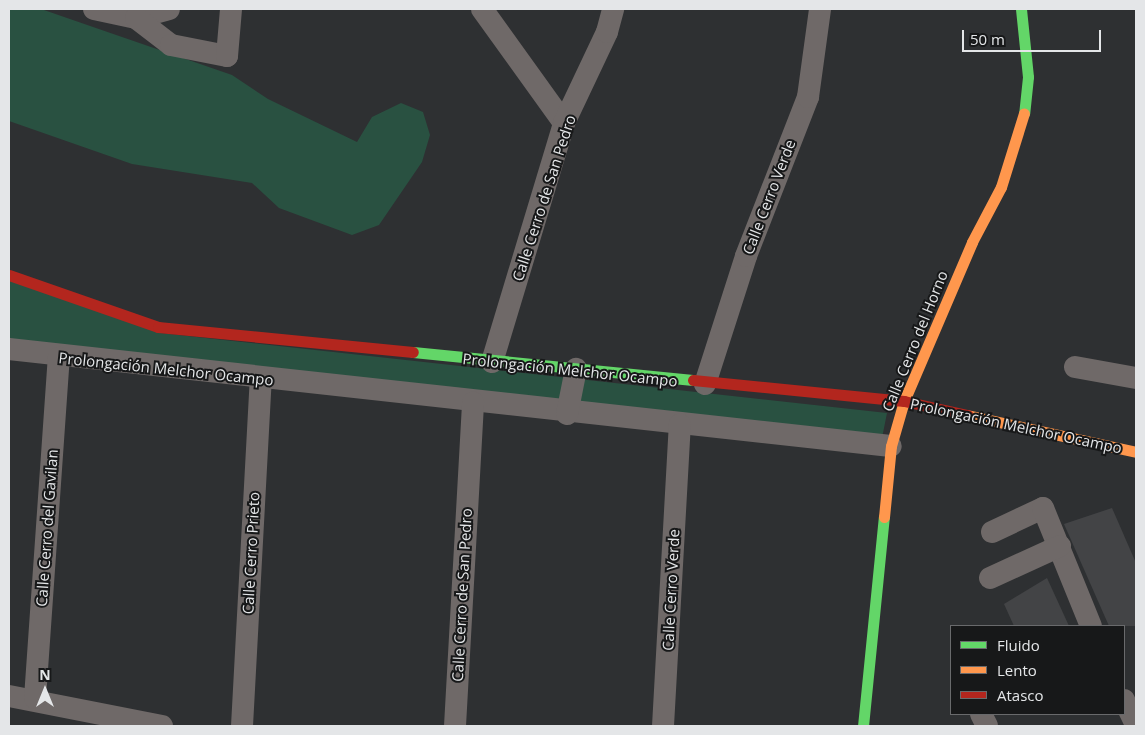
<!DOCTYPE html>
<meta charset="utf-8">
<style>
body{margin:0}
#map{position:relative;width:1145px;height:735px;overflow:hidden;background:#2e3032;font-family:"Open Sans",sans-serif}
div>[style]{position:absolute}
.green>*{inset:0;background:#295141}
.building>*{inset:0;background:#434446}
.street>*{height:22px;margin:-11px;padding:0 11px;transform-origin:11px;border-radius:11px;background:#6f6968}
.fast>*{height:11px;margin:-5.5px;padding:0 5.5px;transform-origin:5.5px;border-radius:5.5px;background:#63d668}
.slow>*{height:11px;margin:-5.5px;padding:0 5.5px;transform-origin:5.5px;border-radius:5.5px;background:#ff974d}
.jam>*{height:11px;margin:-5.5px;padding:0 5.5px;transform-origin:5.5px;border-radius:5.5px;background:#b3261e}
span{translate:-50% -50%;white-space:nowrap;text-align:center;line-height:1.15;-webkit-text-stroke:4px #171819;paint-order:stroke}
.street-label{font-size:15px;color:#e4e6e8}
.frame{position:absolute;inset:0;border:10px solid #e4e6e8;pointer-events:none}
.legend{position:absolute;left:950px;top:625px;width:175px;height:90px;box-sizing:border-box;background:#171819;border:1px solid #696a6c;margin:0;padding:6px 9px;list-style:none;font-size:15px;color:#e4e6e8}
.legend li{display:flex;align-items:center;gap:10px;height:25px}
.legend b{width:25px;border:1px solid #696a6c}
.north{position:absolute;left:20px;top:665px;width:50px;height:50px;-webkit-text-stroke:4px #171819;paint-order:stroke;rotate:0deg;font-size:14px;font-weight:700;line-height:20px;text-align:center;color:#e4e6e8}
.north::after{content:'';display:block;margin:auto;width:18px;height:22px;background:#e4e6e8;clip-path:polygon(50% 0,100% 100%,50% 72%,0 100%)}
.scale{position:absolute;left:962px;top:30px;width:139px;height:22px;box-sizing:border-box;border:2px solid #e4e6e8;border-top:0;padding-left:6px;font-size:15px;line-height:18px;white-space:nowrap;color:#e4e6e8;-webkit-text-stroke:4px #171819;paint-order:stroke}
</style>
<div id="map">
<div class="green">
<i style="clip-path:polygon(9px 9px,41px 9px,232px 75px,268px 99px,357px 142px,372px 117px,401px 103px,423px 112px,430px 135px,422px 162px,379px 225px,352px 235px,279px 208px,252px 183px,132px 164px,9px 121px)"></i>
<i style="clip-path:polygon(9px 276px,160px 333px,887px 413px,882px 438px,9px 343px)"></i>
</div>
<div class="building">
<i style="clip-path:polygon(1112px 508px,1136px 563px,1136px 626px,1109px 626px,1064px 524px)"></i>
<i style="clip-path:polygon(1047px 578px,1069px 626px,1014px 626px,1004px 604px)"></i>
</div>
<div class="street">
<i style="left:94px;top:9px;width:43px;rotate:12.1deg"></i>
<i style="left:136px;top:18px;width:34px;rotate:-15deg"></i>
<i style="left:482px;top:9px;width:140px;rotate:54.3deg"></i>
<i style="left:136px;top:18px;width:44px;rotate:37.6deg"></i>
<i style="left:171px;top:45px;width:57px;rotate:11.1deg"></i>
<i style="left:227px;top:56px;width:47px;rotate:-85.1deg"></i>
<i style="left:9px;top:349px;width:887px;rotate:6.28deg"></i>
<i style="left:492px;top:362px;width:250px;rotate:-73.2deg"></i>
<i style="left:564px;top:123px;width:101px;rotate:-64.7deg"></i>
<i style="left:607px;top:32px;width:24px;rotate:-75deg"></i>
<i style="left:1075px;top:367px;width:62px;rotate:10.2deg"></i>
<i style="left:705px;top:384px;width:134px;rotate:-72.2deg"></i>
<i style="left:746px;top:256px;width:171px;rotate:-68.7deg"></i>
<i style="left:808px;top:97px;width:89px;rotate:-82.2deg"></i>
<i style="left:567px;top:414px;width:46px;rotate:-78.7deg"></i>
<i style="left:992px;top:532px;width:56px;rotate:-25.2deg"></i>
<i style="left:1043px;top:508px;width:127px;rotate:67.9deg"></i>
<i style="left:990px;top:578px;width:77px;rotate:-24.6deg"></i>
<i style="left:9px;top:696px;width:156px;rotate:11.1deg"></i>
<i style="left:35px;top:698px;width:341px;rotate:-86deg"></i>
<i style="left:1124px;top:700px;width:28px;rotate:64deg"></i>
<i style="left:981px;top:714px;width:13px;rotate:63deg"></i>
<i style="left:242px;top:726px;width:348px;rotate:-86.9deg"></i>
<i style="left:455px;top:726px;width:324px;rotate:-86.8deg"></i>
<i style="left:663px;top:726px;width:302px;rotate:-86.8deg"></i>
</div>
<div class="fast">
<i style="left:1021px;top:9px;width:68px;rotate:84.1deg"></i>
<i style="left:1028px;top:77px;width:36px;rotate:96deg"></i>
<i style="left:413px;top:352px;width:281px;rotate:5.7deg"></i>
<i style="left:863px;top:726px;width:210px;rotate:-84.3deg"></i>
</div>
<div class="slow">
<i style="left:967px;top:415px;width:173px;rotate:12.3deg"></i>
<i style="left:884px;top:517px;width:71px;rotate:-84.4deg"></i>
<i style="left:891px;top:446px;width:47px;rotate:-73.9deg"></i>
<i style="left:904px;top:401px;width:173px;rotate:-66.8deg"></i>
<i style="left:972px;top:242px;width:62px;rotate:-62.2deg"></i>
<i style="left:1001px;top:187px;width:77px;rotate:-72.7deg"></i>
</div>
<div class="jam">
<i style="left:9px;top:275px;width:158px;rotate:19.2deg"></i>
<i style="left:158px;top:327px;width:256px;rotate:5.6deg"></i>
<i style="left:693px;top:380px;width:212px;rotate:5.7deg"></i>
<i style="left:904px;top:401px;width:65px;rotate:12.5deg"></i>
</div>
<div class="street-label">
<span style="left:769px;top:197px;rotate:-69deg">Calle Cerro Verde</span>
<span style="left:544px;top:198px;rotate:-72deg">Calle Cerro de San Pedro</span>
<span style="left:915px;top:341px;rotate:-68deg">Calle Cerro del Horno</span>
<span style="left:166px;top:369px;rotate:6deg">Prolongación Melchor Ocampo</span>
<span style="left:570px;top:370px;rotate:6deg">Prolongación Melchor Ocampo</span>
<span style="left:1016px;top:426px;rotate:12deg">Prolongación Melchor Ocampo</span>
<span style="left:47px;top:528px;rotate:-86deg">Calle Cerro del Gavilan</span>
<span style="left:251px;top:553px;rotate:-87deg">Calle Cerro Prieto</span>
<span style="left:671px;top:590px;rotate:-87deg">Calle Cerro Verde</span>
<span style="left:462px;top:595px;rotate:-87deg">Calle Cerro de San Pedro</span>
</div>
<div class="frame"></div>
<ul class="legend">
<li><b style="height:6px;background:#63d668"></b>Fluido</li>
<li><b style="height:6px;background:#ff974d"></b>Lento</li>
<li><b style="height:6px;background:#b3261e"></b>Atasco</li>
</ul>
<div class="north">N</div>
<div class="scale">50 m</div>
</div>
